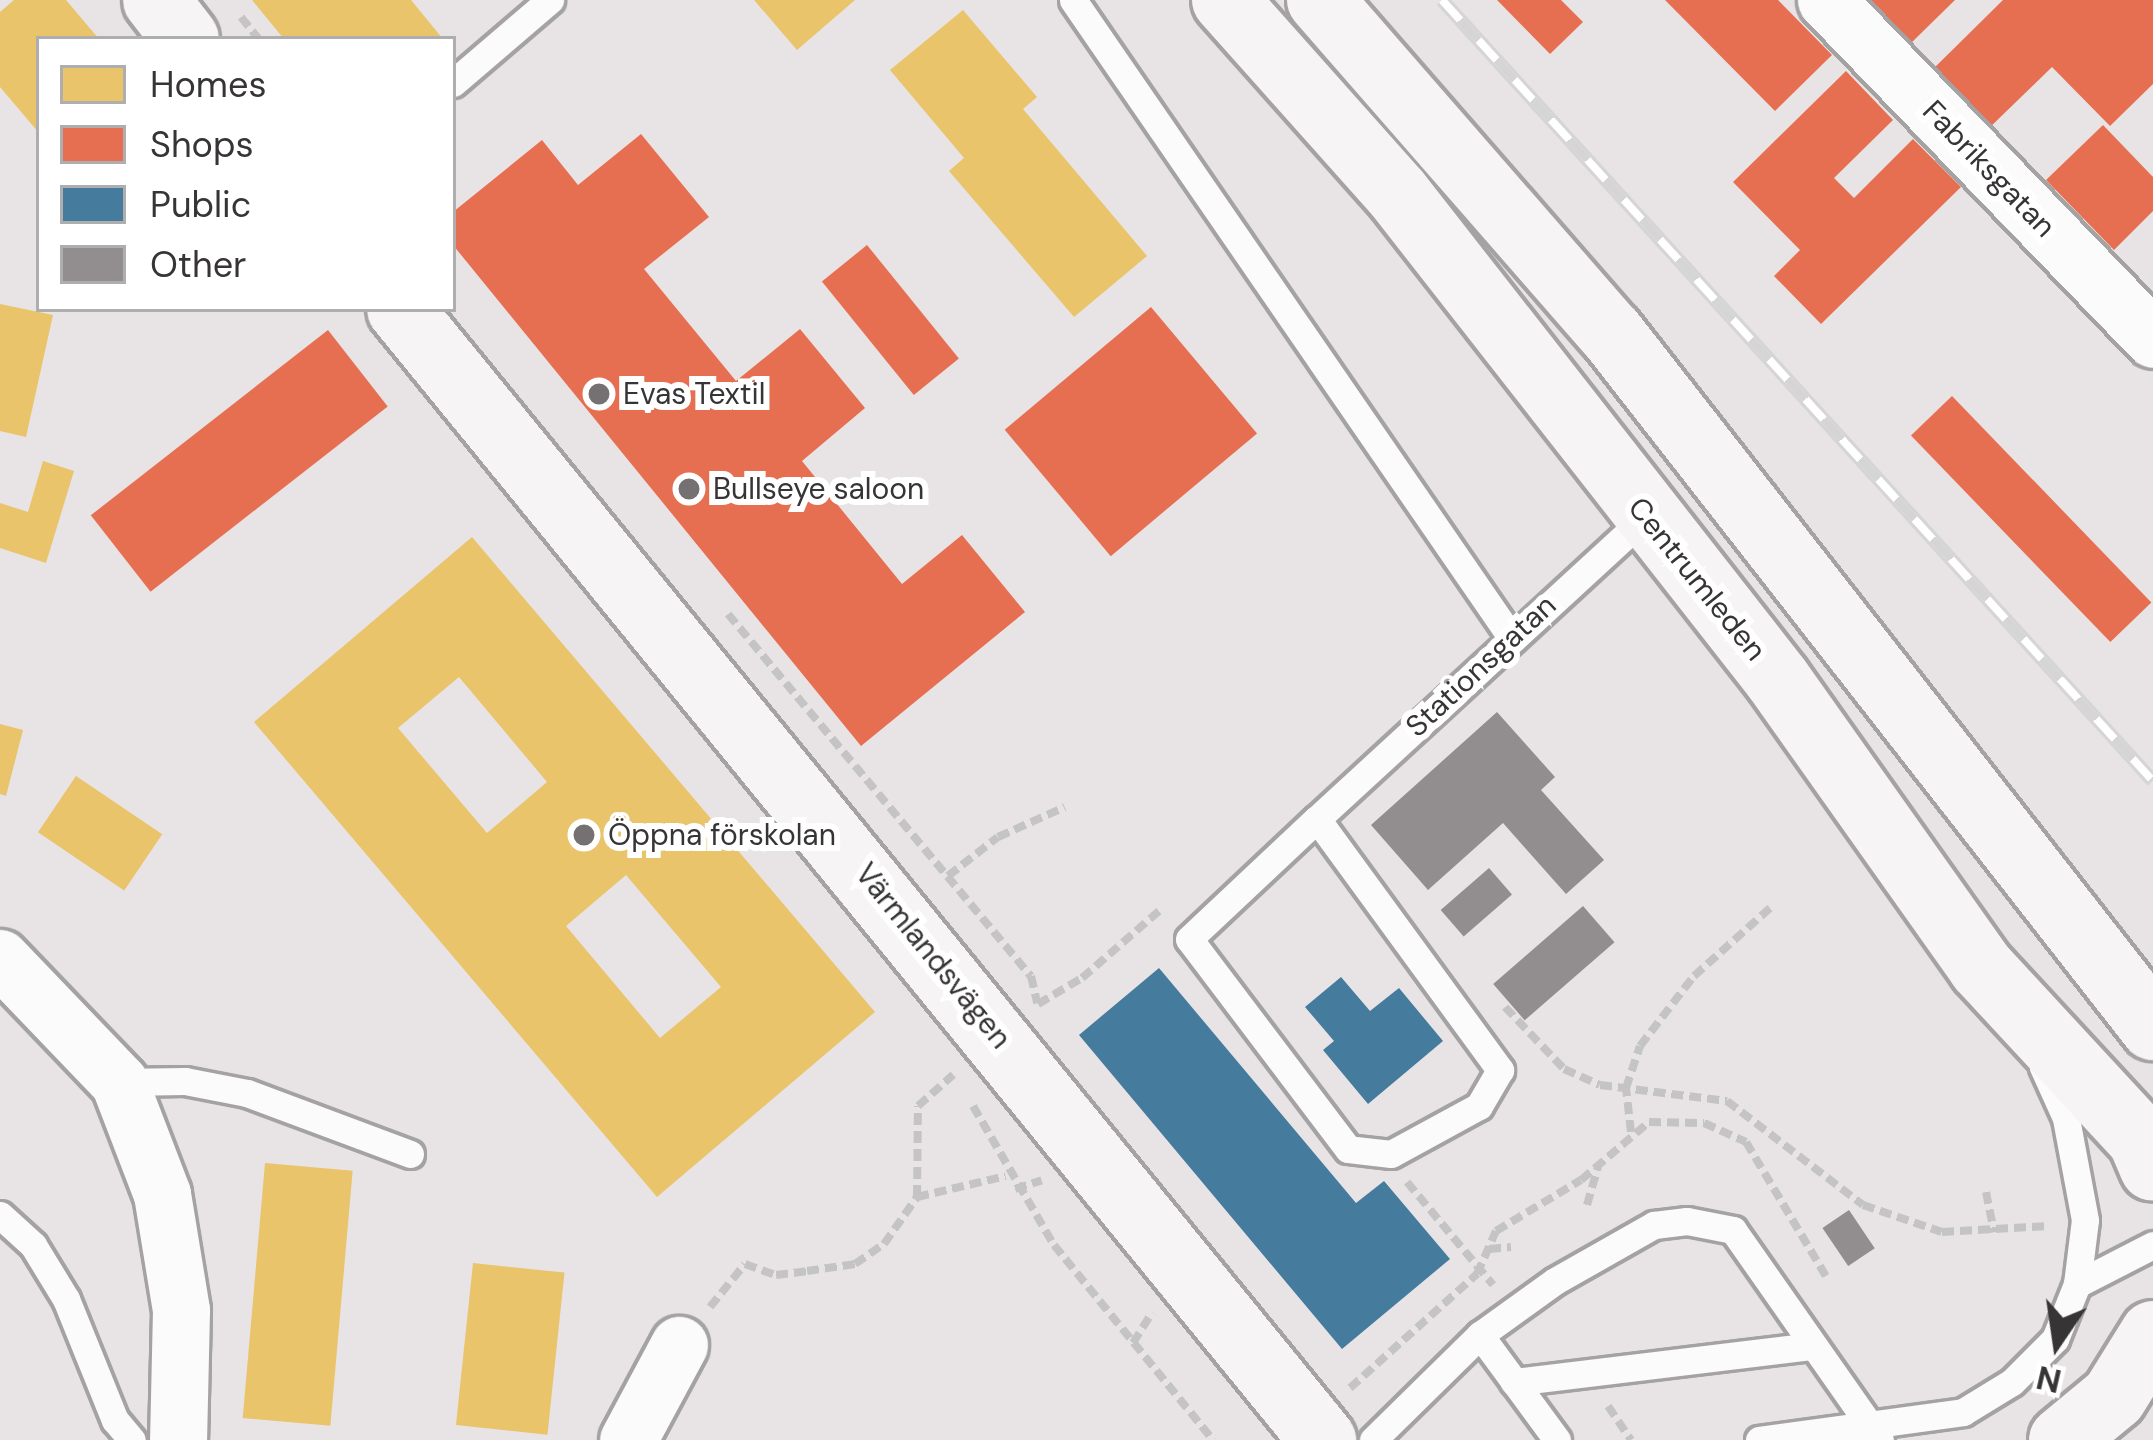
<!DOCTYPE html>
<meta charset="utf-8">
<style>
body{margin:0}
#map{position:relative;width:2153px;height:1440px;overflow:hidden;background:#e8e3e5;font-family:"DM Sans",sans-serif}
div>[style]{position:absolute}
.homes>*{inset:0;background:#e9c46a;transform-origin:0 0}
.shops>*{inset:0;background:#e76f51;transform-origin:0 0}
.public>*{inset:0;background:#457b9d}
.building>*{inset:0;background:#928e90;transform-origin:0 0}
.path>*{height:8px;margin-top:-4px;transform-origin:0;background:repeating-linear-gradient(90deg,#c5c4c4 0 12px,transparent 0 18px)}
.roads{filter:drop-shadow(3px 0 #a5a2a4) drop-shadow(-3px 0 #a5a2a4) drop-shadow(0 3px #a5a2a4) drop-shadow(0 -3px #a5a2a4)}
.lane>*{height:27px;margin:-13.5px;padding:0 13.5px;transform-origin:13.5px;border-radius:13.5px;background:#fcfbfb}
.street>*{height:57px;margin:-28.5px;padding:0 28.5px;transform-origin:28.5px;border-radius:28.5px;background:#fcfbfb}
.secondary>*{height:66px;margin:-33px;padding:0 33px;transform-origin:33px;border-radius:33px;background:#f7f4f5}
.rail>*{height:14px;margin-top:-7px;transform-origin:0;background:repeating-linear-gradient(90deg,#fff 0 27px,#d6d5d6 0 54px);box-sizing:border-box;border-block:3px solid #d6d5d6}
.dots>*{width:33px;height:33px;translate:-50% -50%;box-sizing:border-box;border:6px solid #fff;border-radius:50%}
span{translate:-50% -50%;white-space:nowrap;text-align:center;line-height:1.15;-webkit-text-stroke:12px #fff;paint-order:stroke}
.street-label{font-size:30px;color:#373435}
.poi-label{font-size:30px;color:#373435}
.left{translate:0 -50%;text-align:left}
.legend{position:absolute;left:36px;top:36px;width:420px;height:276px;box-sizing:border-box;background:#fff;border:3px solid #afaeae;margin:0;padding:15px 21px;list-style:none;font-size:36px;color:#373435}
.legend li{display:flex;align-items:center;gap:24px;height:60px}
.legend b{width:60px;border:3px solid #afaeae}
.north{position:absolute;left:1997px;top:1284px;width:120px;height:120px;-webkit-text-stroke:9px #fff;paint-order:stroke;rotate:193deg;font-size:33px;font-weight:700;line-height:48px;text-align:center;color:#373435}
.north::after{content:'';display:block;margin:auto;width:42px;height:54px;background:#373435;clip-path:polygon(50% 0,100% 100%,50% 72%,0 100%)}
</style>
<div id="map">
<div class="homes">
<i style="clip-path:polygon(14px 0,66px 0,99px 39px,39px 39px,39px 133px,0 87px,0 12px)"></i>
<i style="clip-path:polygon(252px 0,411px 0,443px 39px,284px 39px)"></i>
<i style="clip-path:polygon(754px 0,855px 0,797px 50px)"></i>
<i style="clip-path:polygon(963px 10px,1037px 97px,1023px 109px,1147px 256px,1074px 317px,949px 171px,964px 158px,890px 70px)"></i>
<i style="clip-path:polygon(0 304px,53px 315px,26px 437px,0 431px)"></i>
<i style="clip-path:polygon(43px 461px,74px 471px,46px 563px,0 548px,0 503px,28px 512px)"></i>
<i style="clip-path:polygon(evenodd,472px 537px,875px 1012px,657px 1197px,254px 722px,472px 537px,459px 677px,547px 782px,487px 833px,398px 728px,459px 677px,472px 537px,626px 875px,721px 987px,660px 1038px,566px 926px,626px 875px)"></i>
<i style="clip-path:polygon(0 724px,23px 730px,6px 796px,0 794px)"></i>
<i style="left:76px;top:776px;width:104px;height:68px;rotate:34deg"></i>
<i style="left:265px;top:1163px;width:88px;height:256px;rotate:5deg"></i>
<i style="left:473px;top:1263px;width:92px;height:163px;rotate:6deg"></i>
</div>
<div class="shops">
<i style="clip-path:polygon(1497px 0,1561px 0,1583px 22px,1550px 54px)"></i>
<i style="clip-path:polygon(1665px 0,1778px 0,1832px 55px,1775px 111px)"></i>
<i style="clip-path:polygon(1862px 0,1955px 0,1908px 46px)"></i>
<i style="clip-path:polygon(2003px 0,2153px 0,2153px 84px,2110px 126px,2052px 67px,1985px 132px,1927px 75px)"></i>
<i style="clip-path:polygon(1846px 71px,1893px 120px,1834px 178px,1854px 198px,1913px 139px,1961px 187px,1821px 324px,1774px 276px,1800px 250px,1733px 182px)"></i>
<i style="clip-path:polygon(2103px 125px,2153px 177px,2153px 211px,2114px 250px,2046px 180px)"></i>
<i style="clip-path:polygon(641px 134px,709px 217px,644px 269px,736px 381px,800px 329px,865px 408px,802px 461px,902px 584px,962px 535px,1025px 612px,861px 746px,453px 245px,453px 212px,542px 140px,578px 185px)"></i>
<i style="left:867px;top:245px;width:146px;height:58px;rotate:51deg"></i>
<i style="left:1151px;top:307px;width:165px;height:191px;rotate:50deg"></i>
<i style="left:328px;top:330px;width:97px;height:301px;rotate:52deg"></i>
<i style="left:1952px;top:396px;width:287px;height:57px;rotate:46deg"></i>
</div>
<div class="public">
<i style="clip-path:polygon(1159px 968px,1356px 1203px,1384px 1181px,1450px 1259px,1342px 1349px,1079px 1035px)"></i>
<i style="clip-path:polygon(1341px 977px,1370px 1011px,1399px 988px,1443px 1041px,1368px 1104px,1323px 1050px,1334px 1041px,1305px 1007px)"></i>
</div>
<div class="building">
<i style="clip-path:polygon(1497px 712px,1555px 777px,1541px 790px,1604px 860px,1566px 894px,1503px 823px,1428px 890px,1371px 825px)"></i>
<i style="left:1489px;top:868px;width:35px;height:64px;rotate:49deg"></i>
<i style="left:1583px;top:906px;width:48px;height:119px;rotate:49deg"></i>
<i style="left:1849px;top:1210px;width:46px;height:32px;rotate:56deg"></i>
</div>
<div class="path">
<i style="left:241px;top:17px;width:28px;rotate:51deg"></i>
<i style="left:728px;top:614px;width:472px;rotate:50.1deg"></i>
<i style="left:1031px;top:976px;width:28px;rotate:77deg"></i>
<i style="left:948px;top:876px;width:63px;rotate:-38deg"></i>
<i style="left:998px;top:837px;width:73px;rotate:-24.1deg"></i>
<i style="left:1038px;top:1004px;width:51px;rotate:-30.6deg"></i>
<i style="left:1082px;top:978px;width:102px;rotate:-41deg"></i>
<i style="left:1505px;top:1007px;width:86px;rotate:46.4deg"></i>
<i style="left:1564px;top:1069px;width:39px;rotate:24deg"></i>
<i style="left:1600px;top:1085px;width:128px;rotate:7.2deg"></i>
<i style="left:1727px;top:1101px;width:171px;rotate:37.4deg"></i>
<i style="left:1863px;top:1205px;width:83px;rotate:18.9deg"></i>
<i style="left:1942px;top:1232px;width:106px;rotate:-3.2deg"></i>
<i style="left:973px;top:1106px;width:161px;rotate:59.8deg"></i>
<i style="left:1054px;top:1245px;width:252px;rotate:50.8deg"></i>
<i style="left:1631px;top:1132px;width:44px;rotate:-96.5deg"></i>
<i style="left:1626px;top:1088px;width:44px;rotate:-71.6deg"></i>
<i style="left:1640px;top:1046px;width:88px;rotate:-52.4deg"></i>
<i style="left:1694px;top:976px;width:102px;rotate:-41.8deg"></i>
<i style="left:1407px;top:1182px;width:134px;rotate:50.1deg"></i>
<i style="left:1015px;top:1189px;width:28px;rotate:-18deg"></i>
<i style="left:1986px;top:1192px;width:41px;rotate:78.7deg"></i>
<i style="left:917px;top:1197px;width:91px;rotate:-13.3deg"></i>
<i style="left:1587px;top:1205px;width:40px;rotate:-74deg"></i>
<i style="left:1489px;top:1249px;width:22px;rotate:-5deg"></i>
<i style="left:710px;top:1307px;width:55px;rotate:-50.9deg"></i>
<i style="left:745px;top:1264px;width:33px;rotate:20deg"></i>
<i style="left:776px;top:1275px;width:31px;rotate:-7deg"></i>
<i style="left:807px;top:1271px;width:49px;rotate:-8.3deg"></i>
<i style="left:855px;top:1264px;width:35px;rotate:-35deg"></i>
<i style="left:884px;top:1244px;width:57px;rotate:-54.9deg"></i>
<i style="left:917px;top:1197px;width:91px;rotate:-89.4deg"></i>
<i style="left:918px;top:1106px;width:47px;rotate:-41.5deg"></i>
<i style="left:1133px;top:1343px;width:36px;rotate:-58deg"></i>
<i style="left:1350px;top:1388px;width:171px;rotate:-41.9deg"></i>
<i style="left:1477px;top:1274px;width:47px;rotate:-66.2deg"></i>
<i style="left:1496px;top:1231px;width:99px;rotate:-31deg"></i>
<i style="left:1581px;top:1180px;width:89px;rotate:-40.5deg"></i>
<i style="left:1649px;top:1122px;width:55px;rotate:1deg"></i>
<i style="left:1704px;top:1123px;width:46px;rotate:24.3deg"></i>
<i style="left:1746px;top:1142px;width:158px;rotate:59.2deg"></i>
<i style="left:1608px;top:1406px;width:41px;rotate:55.9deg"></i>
</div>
<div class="roads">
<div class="lane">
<i style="left:1073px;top:0;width:773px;rotate:55.49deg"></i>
<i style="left:453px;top:83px;width:128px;rotate:-40.6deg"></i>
<i style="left:1317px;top:819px;width:311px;rotate:53.9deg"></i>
<i style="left:1500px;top:1070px;width:42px;rotate:120.3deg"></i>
<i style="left:1479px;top:1106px;width:100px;rotate:151.4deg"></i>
<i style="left:1391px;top:1154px;width:43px;rotate:-173.4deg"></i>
<i style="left:1348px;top:1149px;width:263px;rotate:-127.1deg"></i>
<i style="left:1189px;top:939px;width:175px;rotate:-43.2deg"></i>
<i style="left:1317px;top:819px;width:448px;rotate:-42.6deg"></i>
<i style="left:119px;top:1082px;width:66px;rotate:-0.9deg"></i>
<i style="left:185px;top:1081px;width:63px;rotate:11deg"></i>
<i style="left:247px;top:1093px;width:174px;rotate:20.5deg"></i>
<i style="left:0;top:1215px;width:45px;rotate:42.3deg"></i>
<i style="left:33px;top:1245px;width:63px;rotate:58.6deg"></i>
<i style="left:66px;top:1299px;width:131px;rotate:68deg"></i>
<i style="left:115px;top:1420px;width:26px;rotate:50deg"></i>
<i style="left:2077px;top:1284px;width:85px;rotate:-27.2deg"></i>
<i style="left:1480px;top:1335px;width:130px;rotate:53.7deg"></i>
<i style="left:1514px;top:1382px;width:300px;rotate:-6.9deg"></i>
<i style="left:1373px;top:1440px;width:150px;rotate:-44.5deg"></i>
<i style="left:1480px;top:1335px;width:92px;rotate:-35.8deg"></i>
<i style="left:1555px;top:1281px;width:114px;rotate:-29.5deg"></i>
<i style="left:1654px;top:1225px;width:33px;rotate:-7deg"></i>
<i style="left:1687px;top:1221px;width:47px;rotate:11.1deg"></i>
<i style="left:1733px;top:1230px;width:256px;rotate:55deg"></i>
<i style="left:1759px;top:1440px;width:206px;rotate:-7.8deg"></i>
<i style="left:1963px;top:1412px;width:57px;rotate:-31.5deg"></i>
<i style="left:2012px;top:1382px;width:61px;rotate:-45deg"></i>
<i style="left:2055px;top:1339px;width:59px;rotate:-68.2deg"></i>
<i style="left:2077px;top:1284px;width:64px;rotate:-82.9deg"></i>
<i style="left:2085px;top:1220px;width:104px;rotate:-100.6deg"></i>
<i style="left:2066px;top:1118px;width:56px;rotate:-114.3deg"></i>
</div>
<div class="street">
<i style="left:1826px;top:0;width:471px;rotate:46deg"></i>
<i style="left:0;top:958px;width:172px;rotate:46.2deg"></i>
<i style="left:119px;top:1082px;width:120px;rotate:69deg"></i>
<i style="left:162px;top:1194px;width:118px;rotate:80.7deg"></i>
<i style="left:181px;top:1310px;width:130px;rotate:91.3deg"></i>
<i style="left:628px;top:1440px;width:108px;rotate:-61.8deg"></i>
</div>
<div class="secondary">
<i style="left:156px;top:0;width:49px;rotate:52.4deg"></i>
<i style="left:1225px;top:0;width:259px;rotate:48.3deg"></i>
<i style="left:1397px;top:193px;width:618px;rotate:51.96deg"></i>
<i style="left:1778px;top:680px;width:352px;rotate:54.7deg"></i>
<i style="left:1981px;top:967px;width:236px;rotate:47.2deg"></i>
<i style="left:2141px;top:1140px;width:30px;rotate:67deg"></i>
<i style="left:1320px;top:0;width:442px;rotate:48.9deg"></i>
<i style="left:1611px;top:333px;width:881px;rotate:52.01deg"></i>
<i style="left:400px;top:309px;width:1460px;rotate:50.78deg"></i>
<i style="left:2062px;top:1440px;width:67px;rotate:-39.6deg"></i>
<i style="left:2114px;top:1397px;width:74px;rotate:-58.2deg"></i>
</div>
</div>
<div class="rail">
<i style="left:1442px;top:0;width:1056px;rotate:47.69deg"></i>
</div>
<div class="dots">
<i style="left:599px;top:394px;background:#757173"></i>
<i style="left:689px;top:489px;background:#757173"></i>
<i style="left:584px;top:835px;background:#757173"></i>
</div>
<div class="street-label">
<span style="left:1989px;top:169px;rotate:46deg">Fabriksgatan</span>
<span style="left:1697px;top:579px;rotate:51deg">Centrumleden</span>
<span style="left:1481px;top:666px;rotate:-43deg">Stationsgatan</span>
<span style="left:933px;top:956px;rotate:51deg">Värmlandsvägen</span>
</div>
<div class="poi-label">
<span class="left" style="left:623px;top:394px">Evas Textil</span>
<span class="left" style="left:713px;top:489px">Bullseye saloon</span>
<span class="left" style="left:608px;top:835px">Öppna förskolan</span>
</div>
<ul class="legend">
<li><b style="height:33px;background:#e9c46a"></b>Homes</li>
<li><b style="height:33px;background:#e76f51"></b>Shops</li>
<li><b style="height:33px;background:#457b9d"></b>Public</li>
<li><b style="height:33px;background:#928e90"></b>Other</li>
</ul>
<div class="north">N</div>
</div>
